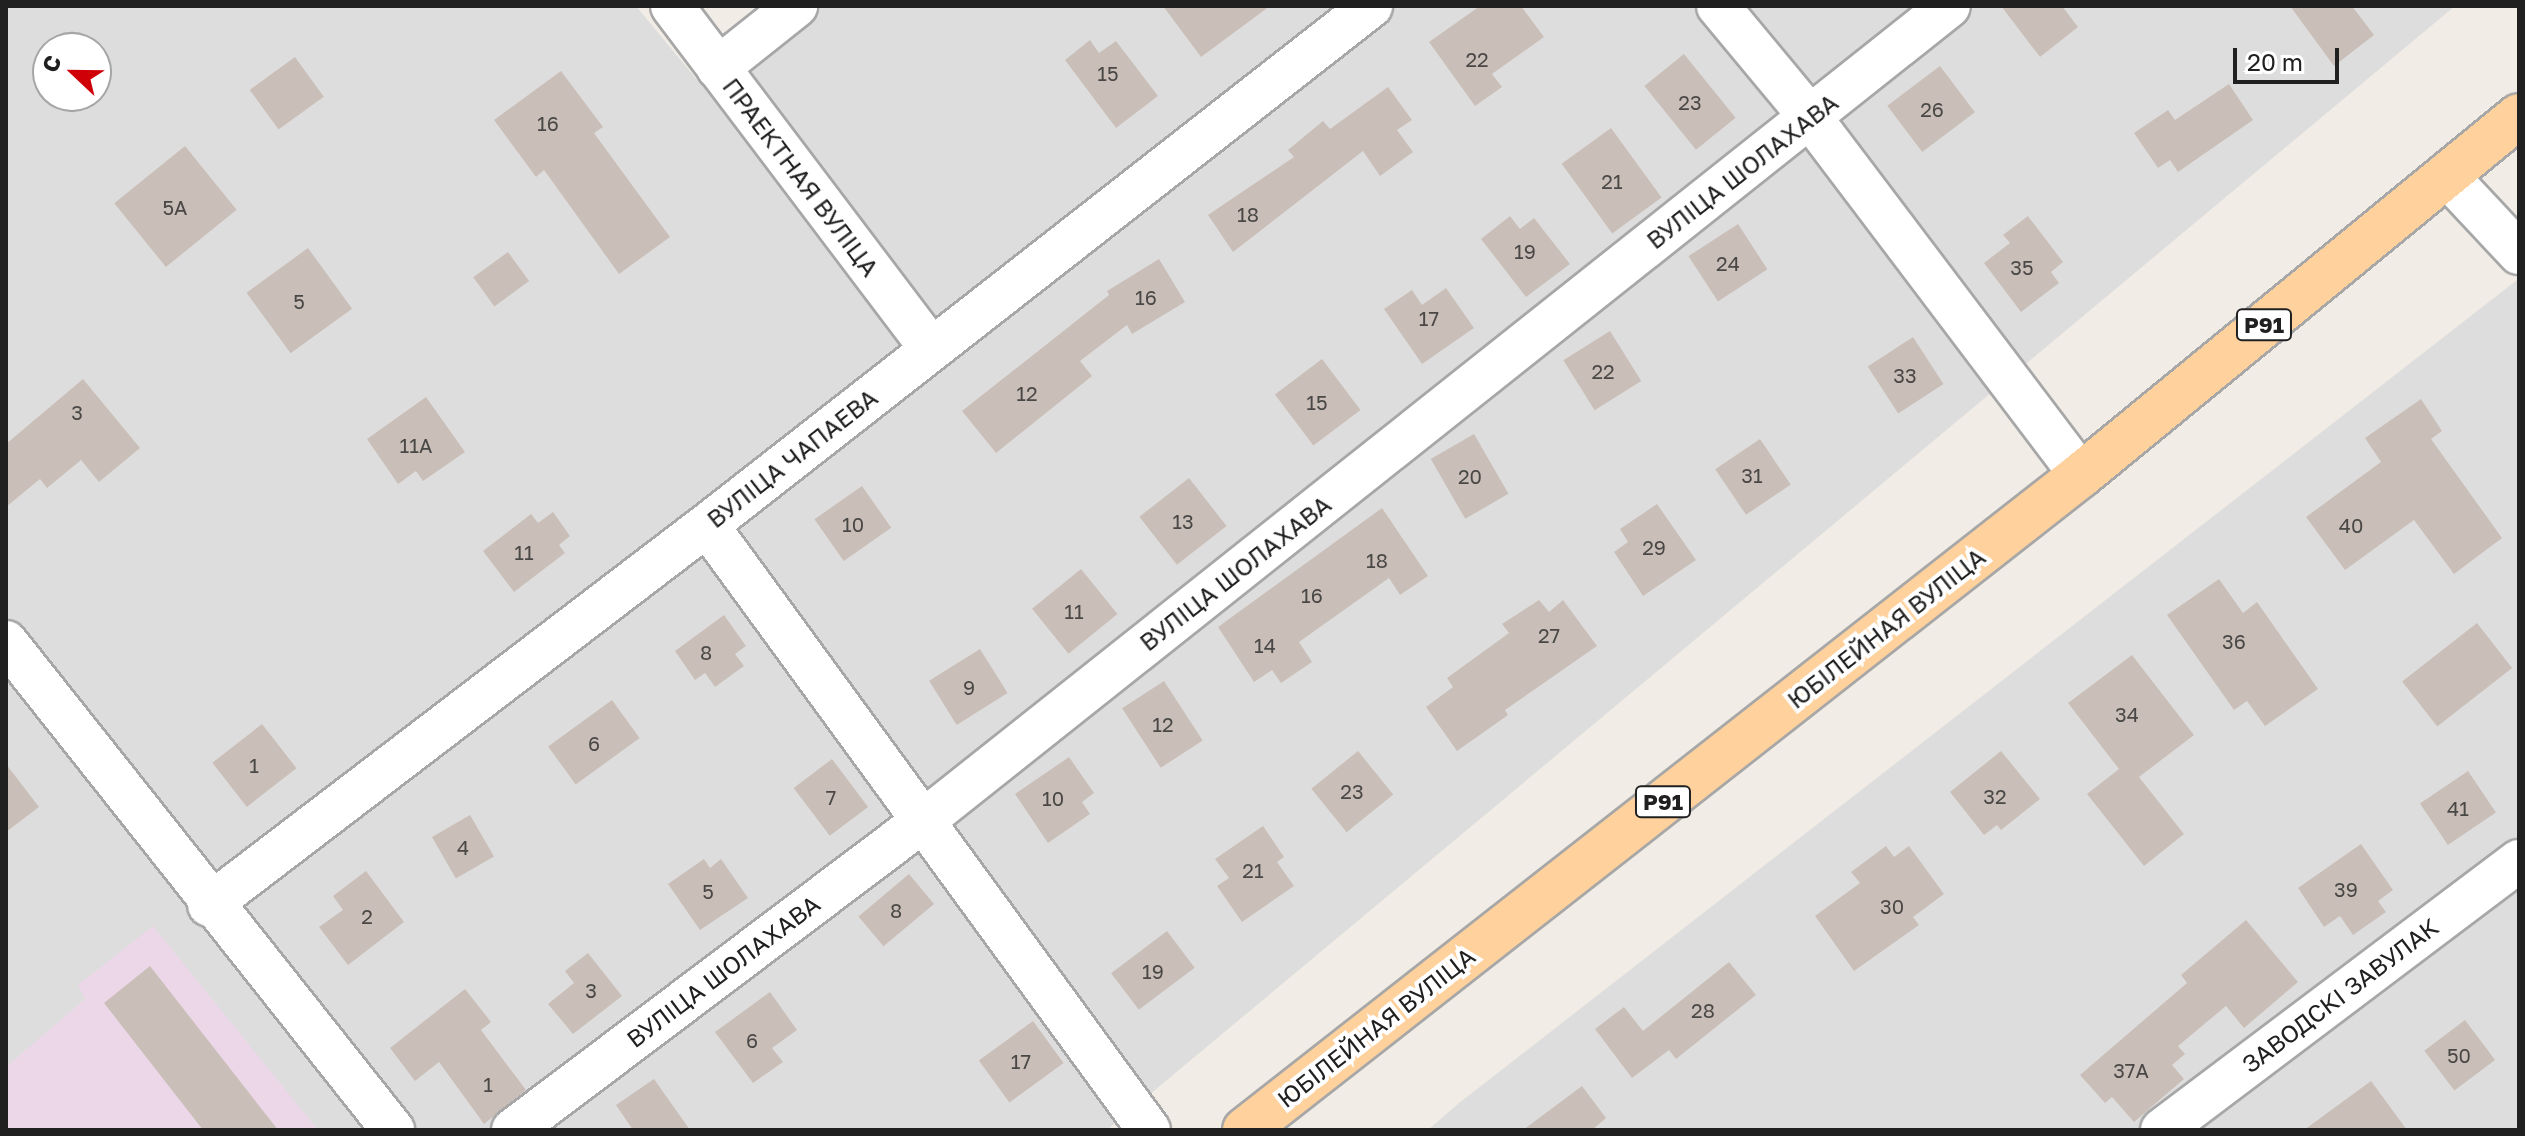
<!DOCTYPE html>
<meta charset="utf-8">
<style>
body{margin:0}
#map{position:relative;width:2525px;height:1136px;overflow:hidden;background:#f1ede6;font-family:"Golos Text",sans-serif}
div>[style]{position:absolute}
.residential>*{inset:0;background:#dedddd}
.industrial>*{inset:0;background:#ebd7e8}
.building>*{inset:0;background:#cabfb8;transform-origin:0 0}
.roads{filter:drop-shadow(2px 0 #a7a7a7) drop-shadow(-2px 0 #a7a7a7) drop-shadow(0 2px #a7a7a7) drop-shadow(0 -2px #a7a7a7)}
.minor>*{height:42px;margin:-21px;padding:0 21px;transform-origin:21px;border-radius:21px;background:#fff}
.primary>*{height:44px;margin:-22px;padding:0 22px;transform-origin:22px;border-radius:22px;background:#ffd19d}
span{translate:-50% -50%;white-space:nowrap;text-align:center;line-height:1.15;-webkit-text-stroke:8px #fff;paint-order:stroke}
.number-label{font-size:20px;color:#4a4846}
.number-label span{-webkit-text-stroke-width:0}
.shield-label span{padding:2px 6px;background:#fff;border:2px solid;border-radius:6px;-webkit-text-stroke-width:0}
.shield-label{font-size:22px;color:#202020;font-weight:700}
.street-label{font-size:24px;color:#202020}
.frame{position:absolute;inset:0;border:8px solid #202020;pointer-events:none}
.north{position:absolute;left:32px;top:32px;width:80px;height:80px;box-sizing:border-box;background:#fff;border:2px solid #a6a6a6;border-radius:50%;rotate:292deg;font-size:22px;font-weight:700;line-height:32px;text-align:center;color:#202020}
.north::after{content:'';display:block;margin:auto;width:28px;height:36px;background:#d00008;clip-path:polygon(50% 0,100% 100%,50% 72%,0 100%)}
.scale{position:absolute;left:2233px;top:48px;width:106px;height:36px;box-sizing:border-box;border:4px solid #202020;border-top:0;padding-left:10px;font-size:24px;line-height:28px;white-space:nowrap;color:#202020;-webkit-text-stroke:6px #fff;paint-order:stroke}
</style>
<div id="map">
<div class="residential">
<i style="clip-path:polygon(evenodd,6px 6px,636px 6px,698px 81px,808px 6px,2455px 6px,1107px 1130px,6px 1130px,6px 6px,48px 48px,96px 48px,96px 96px,48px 96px,48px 48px)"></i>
<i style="clip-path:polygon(2517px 280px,2519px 1130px,1428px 1130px,1459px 1103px)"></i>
</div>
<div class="industrial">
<i style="clip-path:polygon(153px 926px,318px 1130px,6px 1130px,6px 1067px,85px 999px,78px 985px)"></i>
</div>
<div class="building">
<i style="clip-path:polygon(1163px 6px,1270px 6px,1201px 57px)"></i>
<i style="clip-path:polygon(1480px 6px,1521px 6px,1544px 37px,1492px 74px,1502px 87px,1475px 106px,1429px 42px)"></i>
<i style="clip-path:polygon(2001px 6px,2062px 6px,2078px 27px,2040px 57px)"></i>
<i style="clip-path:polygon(2290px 6px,2352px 6px,2374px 35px,2334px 66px)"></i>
<i style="clip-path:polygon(1090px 40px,1099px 53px,1116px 41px,1158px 96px,1116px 128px,1065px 60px)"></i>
<i style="left:1684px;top:54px;width:82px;height:51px;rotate:51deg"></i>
<i style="left:295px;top:57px;width:49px;height:56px;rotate:54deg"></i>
<i style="left:1940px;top:66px;width:58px;height:66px;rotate:53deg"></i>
<i style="clip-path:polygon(561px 71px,603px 127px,594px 133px,670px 237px,619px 274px,544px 170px,536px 177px,494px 120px)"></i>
<i style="clip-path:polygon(2229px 84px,2253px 120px,2178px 172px,2170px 160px,2158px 168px,2134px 133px,2168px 110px,2175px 120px)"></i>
<i style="clip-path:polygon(1388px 87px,1412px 120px,1397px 130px,1413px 152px,1380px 176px,1363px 151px,1233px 252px,1208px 215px,1294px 157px,1288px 150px,1323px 121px,1330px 129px)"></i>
<i style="left:1611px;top:128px;width:86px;height:61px;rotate:54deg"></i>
<i style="left:185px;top:146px;width:82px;height:91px;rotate:51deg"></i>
<i style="clip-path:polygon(1510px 216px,1520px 229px,1534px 218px,1570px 264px,1526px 297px,1481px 239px)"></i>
<i style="clip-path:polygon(2028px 216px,2063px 262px,2051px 272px,2059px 283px,2021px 312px,1984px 263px,2010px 243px,2003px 235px)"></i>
<i style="left:1738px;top:224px;width:54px;height:59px;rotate:57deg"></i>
<i style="left:308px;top:248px;width:75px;height:76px;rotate:54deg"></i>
<i style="left:508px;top:252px;width:36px;height:43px;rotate:54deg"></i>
<i style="clip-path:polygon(1159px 259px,1185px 302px,1132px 334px,1127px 325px,1080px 361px,1092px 376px,996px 453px,962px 411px,1109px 295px,1107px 291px)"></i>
<i style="clip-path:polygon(1446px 288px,1474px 328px,1422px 364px,1384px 309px,1412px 290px,1422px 305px)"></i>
<i style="left:1610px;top:331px;width:59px;height:55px;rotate:58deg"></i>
<i style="left:1913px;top:337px;width:56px;height:54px;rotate:57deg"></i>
<i style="left:1322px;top:359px;width:64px;height:59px;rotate:53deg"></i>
<i style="clip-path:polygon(83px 379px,140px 448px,99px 482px,81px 460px,47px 488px,40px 479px,6px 507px,6px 444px)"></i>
<i style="clip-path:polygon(426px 397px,465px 452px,423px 481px,416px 471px,398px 484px,367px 439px)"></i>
<i style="clip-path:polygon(2421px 399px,2442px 431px,2431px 439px,2502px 538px,2454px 574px,2414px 520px,2345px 570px,2306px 517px,2381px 462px,2365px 438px)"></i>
<i style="left:1474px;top:434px;width:69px;height:50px;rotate:60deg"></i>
<i style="left:1760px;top:439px;width:55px;height:54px;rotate:56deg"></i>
<i style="left:1189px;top:478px;width:61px;height:63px;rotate:52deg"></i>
<i style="left:862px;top:486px;width:51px;height:58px;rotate:55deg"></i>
<i style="clip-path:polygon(1657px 504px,1696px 560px,1643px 596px,1614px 552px,1628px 542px,1620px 529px)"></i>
<i style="clip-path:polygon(1382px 508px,1428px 576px,1400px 595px,1389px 578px,1299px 642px,1312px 662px,1281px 683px,1272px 670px,1254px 682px,1218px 627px)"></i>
<i style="clip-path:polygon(553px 512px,570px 536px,559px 545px,565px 553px,514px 592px,483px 551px,531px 514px,538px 523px)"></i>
<i style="left:1081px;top:569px;width:58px;height:63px;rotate:51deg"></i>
<i style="clip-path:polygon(2219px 579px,2243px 613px,2257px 602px,2318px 689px,2265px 726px,2247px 701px,2234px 710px,2167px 615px)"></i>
<i style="clip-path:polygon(1539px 600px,1549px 612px,1563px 600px,1597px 646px,1505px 710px,1508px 715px,1457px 751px,1426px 707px,1453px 687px,1447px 678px,1509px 633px,1502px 624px)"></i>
<i style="clip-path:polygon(724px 615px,746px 646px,735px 654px,744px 666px,715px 687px,705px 673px,695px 680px,675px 651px)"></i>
<i style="left:2477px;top:623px;width:57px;height:95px;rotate:52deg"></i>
<i style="left:980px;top:649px;width:52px;height:60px;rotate:58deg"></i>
<i style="clip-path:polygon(2132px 655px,2194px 735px,2139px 777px,2184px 834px,2144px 866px,2087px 794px,2119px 769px,2068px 703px)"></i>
<i style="left:1164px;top:681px;width:71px;height:50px;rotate:57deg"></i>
<i style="left:612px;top:700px;width:47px;height:79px;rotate:54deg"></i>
<i style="left:262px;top:724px;width:56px;height:63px;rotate:52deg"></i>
<i style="left:1358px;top:751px;width:56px;height:60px;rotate:51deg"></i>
<i style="clip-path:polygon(2001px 751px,2040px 799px,2001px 830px,1997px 825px,1984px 835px,1950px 792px)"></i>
<i style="clip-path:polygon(1069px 757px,1094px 793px,1082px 802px,1090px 814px,1048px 843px,1015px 794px)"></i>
<i style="left:832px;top:759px;width:60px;height:48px;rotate:53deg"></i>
<i style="clip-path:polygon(6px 764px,39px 807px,6px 832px)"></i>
<i style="left:2468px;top:771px;width:50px;height:58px;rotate:56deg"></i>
<i style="left:470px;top:815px;width:48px;height:44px;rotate:60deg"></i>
<i style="clip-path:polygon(1263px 826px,1284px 857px,1277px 862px,1294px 886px,1242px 922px,1217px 886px,1229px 878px,1215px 859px)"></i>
<i style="clip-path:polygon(2361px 844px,2393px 890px,2378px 901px,2386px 912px,2353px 935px,2340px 916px,2324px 927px,2298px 888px)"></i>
<i style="clip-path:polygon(1886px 846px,1894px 857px,1909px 846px,1944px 894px,1913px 917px,1919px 925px,1854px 971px,1815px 916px,1860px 883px,1851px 872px)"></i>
<i style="clip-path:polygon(704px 859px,710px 868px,721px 859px,748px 898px,700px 930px,668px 884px)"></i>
<i style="clip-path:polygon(366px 871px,404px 922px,348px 965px,319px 927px,343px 910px,333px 896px)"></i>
<i style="left:909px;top:874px;width:39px;height:66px;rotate:50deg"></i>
<i style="clip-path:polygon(2246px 920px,2298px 982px,2244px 1028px,2226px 1006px,2178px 1046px,2185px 1054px,2172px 1065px,2184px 1079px,2134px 1122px,2112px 1097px,2105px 1103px,2080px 1075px,2187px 983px,2181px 975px)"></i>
<i style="left:1167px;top:931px;width:46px;height:70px;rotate:53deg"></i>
<i style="clip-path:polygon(588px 953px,622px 996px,573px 1034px,548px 1004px,574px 983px,565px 971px)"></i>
<i style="clip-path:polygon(1729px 962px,1756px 995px,1676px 1059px,1669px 1050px,1632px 1078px,1595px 1029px,1624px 1007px,1643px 1031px)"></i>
<i style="clip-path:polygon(150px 966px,278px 1130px,203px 1130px,104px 1003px)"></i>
<i style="clip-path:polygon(465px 989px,491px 1022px,481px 1030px,526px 1090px,484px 1124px,439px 1062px,415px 1081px,390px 1048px)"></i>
<i style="clip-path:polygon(770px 992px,797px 1030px,772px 1048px,783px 1062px,753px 1083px,715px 1032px)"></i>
<i style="left:2465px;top:1020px;width:50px;height:51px;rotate:53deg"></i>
<i style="left:1033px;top:1021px;width:52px;height:67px;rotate:54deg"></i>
<i style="clip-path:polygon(654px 1079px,690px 1130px,633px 1130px,616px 1105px)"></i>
<i style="clip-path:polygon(2371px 1081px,2407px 1130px,2304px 1130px)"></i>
<i style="clip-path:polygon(1582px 1086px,1606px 1118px,1592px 1130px,1523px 1130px)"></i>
</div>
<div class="roads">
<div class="minor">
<i style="left:672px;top:6px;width:430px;rotate:52.9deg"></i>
<i style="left:1718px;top:6px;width:144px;rotate:50.3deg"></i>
<i style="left:1810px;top:117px;width:449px;rotate:52.9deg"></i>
<i style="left:718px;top:68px;width:100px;rotate:-38.5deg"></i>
<i style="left:2446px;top:175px;width:107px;rotate:46.9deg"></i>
<i style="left:707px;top:525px;width:749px;rotate:53.85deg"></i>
<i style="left:6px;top:642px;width:623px;rotate:51.58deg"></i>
<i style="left:209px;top:905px;width:626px;rotate:-37.35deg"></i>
<i style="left:707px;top:525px;width:843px;rotate:-38.01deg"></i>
<i style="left:513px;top:1130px;width:513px;rotate:-37deg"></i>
<i style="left:923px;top:821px;width:1310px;rotate:-38.46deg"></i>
<i style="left:2162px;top:1130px;width:447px;rotate:-37deg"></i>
</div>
<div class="primary">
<i style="left:1245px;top:1130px;width:1062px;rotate:-38.08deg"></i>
<i style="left:2081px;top:475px;width:566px;rotate:-39.34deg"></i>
</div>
</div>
<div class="number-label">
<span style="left:1477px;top:59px">22</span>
<span style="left:1108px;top:73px">15</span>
<span style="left:1690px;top:102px">23</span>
<span style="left:1932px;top:109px">26</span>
<span style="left:548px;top:123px">16</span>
<span style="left:1612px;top:181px">21</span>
<span style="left:175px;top:207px">5А</span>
<span style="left:1248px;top:214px">18</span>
<span style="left:1525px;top:251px">19</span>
<span style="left:1728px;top:263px">24</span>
<span style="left:2022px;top:267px">35</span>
<span style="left:1146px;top:297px">16</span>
<span style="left:299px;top:301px">5</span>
<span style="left:1429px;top:318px">17</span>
<span style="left:1603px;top:371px">22</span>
<span style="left:1905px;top:375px">33</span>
<span style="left:1027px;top:393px">12</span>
<span style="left:1317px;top:402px">15</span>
<span style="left:77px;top:412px">3</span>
<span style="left:416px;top:445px">11А</span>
<span style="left:1752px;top:475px">31</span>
<span style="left:1470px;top:476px">20</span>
<span style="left:1183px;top:521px">13</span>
<span style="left:853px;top:524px">10</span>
<span style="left:2351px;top:525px">40</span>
<span style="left:1654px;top:547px">29</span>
<span style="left:524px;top:552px">11</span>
<span style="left:1377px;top:560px">18</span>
<span style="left:1312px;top:595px">16</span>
<span style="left:1074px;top:611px">11</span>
<span style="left:1549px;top:635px">27</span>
<span style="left:2234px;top:641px">36</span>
<span style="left:1265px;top:645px">14</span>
<span style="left:706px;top:652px">8</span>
<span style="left:969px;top:687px">9</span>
<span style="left:2127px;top:714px">34</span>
<span style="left:1163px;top:724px">12</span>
<span style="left:594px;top:743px">6</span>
<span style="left:254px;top:765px">1</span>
<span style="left:1352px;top:791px">23</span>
<span style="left:1995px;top:796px">32</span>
<span style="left:831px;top:797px">7</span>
<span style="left:1053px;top:798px">10</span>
<span style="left:2458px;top:808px">41</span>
<span style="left:463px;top:847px">4</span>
<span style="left:1253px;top:870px">21</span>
<span style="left:2346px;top:889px">39</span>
<span style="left:708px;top:891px">5</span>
<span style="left:1892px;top:906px">30</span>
<span style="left:896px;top:910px">8</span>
<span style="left:367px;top:916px">2</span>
<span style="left:1153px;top:971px">19</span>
<span style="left:591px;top:990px">3</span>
<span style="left:1703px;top:1010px">28</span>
<span style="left:752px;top:1040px">6</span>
<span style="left:2459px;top:1055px">50</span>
<span style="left:1021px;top:1061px">17</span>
<span style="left:2131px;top:1070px">37А</span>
<span style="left:488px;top:1084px">1</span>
</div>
<div class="shield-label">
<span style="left:2264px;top:325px">Р91</span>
<span style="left:1663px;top:802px">Р91</span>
</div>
<div class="street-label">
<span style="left:1742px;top:171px;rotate:-38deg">ВУЛІЦА ШОЛАХАВА</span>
<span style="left:801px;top:177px;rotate:53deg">ПРАЕКТНАЯ ВУЛІЦА</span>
<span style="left:792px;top:458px;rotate:-38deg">ВУЛІЦА ЧАПАЕВА</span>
<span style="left:1235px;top:573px;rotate:-38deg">ВУЛІЦА ШОЛАХАВА</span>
<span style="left:1886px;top:628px;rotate:-38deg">ЮБІЛЕЙНАЯ ВУЛІЦА</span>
<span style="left:723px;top:971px;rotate:-37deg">ВУЛІЦА ШОЛАХАВА</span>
<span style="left:2340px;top:995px;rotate:-37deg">ЗАВОДСКІ ЗАВУЛАК</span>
<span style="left:1376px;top:1027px;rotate:-38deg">ЮБІЛЕЙНАЯ ВУЛІЦА</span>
</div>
<div class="frame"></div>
<div class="north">С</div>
<div class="scale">20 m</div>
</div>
